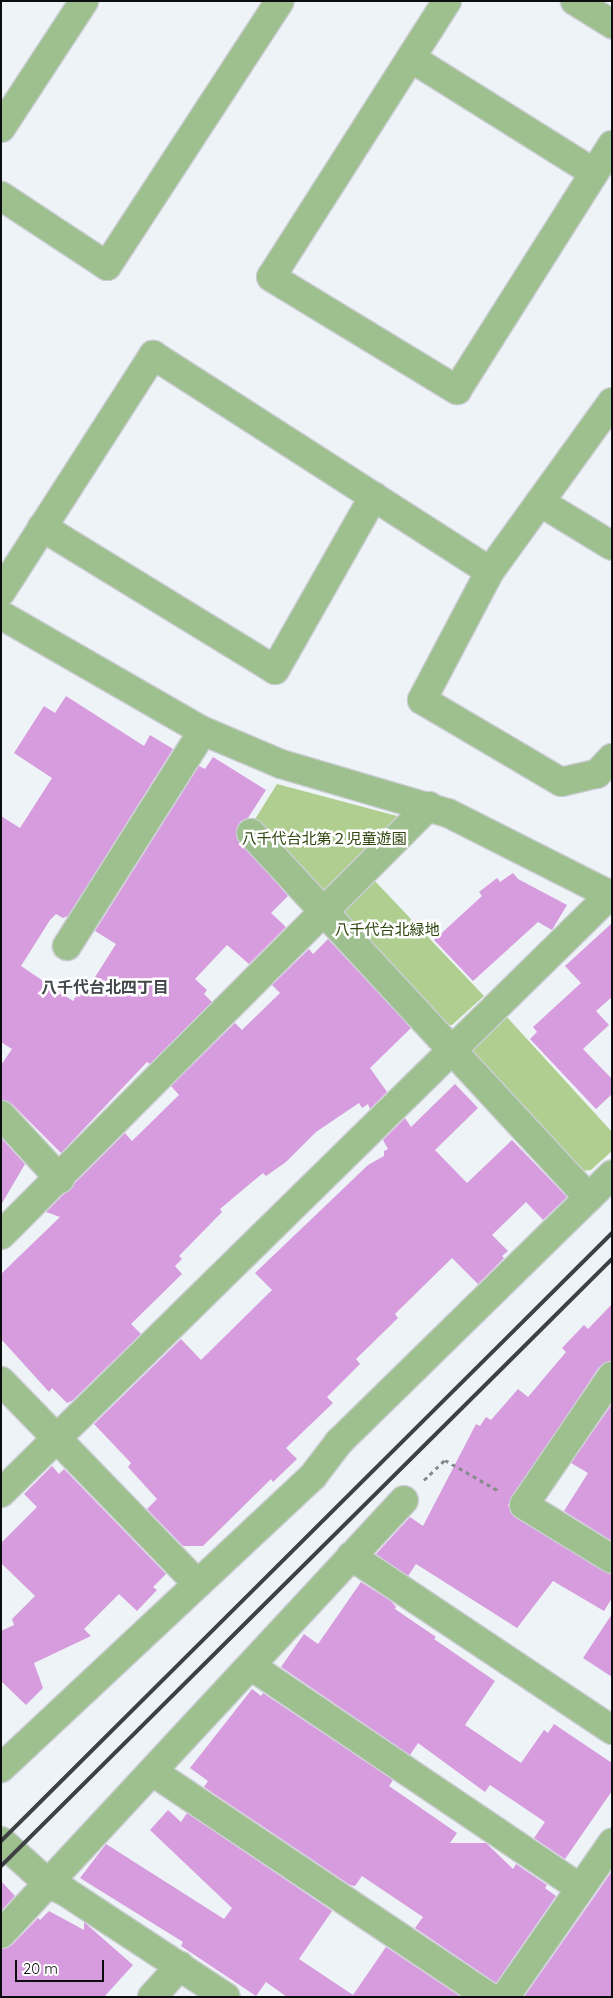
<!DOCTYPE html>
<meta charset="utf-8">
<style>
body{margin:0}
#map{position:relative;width:613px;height:1998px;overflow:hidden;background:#eef3f8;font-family:Quicksand,"Noto Sans JP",sans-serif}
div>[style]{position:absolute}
.green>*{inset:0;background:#afce8f}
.building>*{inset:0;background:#d69cdd}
.path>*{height:3px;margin-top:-1.5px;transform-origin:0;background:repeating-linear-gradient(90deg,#868a8d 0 4px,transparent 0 8px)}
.roads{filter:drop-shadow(1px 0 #caced3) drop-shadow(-1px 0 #caced3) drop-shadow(0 1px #caced3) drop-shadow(0 -1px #caced3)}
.minor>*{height:28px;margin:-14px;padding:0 14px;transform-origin:14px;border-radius:14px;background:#9ebf8e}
.rail>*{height:4px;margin:-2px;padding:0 2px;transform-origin:2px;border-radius:2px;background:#3e4143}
span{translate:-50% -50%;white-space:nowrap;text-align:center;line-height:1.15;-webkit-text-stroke:5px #fff;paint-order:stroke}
.park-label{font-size:15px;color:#2f460e}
.neighbourhood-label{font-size:16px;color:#44484b;font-weight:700}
.frame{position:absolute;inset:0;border:2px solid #0b0d0e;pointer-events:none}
.scale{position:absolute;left:15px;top:1960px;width:89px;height:22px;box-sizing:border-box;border:2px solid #0b0d0e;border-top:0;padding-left:6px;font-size:15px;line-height:18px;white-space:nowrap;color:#0b0d0e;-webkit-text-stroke:4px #fff;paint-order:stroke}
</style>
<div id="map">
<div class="green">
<i style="clip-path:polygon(277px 784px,397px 816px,397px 828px,327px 894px,319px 894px,252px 824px)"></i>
<i style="clip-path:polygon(373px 879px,484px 996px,452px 1025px,444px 1025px,340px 911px)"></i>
<i style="clip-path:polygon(506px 1016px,612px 1132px,612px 1151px,591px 1170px,580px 1171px,472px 1053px,472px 1047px)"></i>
</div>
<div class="building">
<i style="clip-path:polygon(66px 696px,144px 746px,150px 735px,173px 749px,68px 916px,63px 918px,56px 914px,50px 920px,21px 966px,73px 1001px,78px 993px,83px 996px,116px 944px,95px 931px,199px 766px,205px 769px,213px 757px,266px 790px,248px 818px,240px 822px,236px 836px,288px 896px,271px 913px,286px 927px,249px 964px,227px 945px,195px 979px,207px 990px,204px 994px,212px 1002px,150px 1064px,147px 1062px,61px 1153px,12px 1104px,1px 1100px,1px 1065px,12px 1049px,1px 1042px,1px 816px,20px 828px,52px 778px,14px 753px,44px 706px,55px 713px)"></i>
<i style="clip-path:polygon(513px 873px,518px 879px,567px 905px,552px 930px,538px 922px,473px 981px,434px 940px,482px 896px,479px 892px,497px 878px,500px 882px)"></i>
<i style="clip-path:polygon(612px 923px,612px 997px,596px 1011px,609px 1025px,583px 1049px,612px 1079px,612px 1094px,596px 1109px,530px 1039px,537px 1032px,533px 1027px,581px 983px,565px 966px)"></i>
<i style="clip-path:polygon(328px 939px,411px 1028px,370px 1068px,387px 1092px,370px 1109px,368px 1104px,362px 1108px,359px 1103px,316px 1132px,286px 1162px,266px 1176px,263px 1173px,220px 1209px,222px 1212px,179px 1256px,182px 1259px,175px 1266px,182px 1274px,131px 1324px,141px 1334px,72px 1401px,67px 1403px,52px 1388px,49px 1392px,1px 1339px,1px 1274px,60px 1217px,46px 1212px,125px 1133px,132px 1141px,179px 1095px,171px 1086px,235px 1023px,242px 1030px,280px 993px,272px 985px,309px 949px,313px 954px)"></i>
<i style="clip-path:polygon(455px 1084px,478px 1108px,435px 1150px,467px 1183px,512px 1140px,567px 1197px,543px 1220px,526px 1202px,492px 1235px,508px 1251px,502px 1256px,504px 1258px,478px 1284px,452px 1258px,395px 1314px,398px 1318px,356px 1359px,360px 1364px,327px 1397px,333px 1403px,286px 1448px,297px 1459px,273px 1482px,271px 1479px,203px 1546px,183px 1546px,147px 1509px,157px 1499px,128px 1467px,131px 1463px,94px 1424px,181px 1339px,201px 1360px,272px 1290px,255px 1273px,368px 1165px,384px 1156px,384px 1151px,388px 1149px,383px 1140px,405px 1118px,411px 1127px)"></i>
<i style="clip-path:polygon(1px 1138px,25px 1164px,1px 1205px)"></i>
<i style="clip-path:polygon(612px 1304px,612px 1361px,599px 1367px,508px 1505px,516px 1518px,612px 1575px,612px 1598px,604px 1611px,553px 1581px,517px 1628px,416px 1564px,408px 1576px,376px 1554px,410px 1517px,423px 1526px,476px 1424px,480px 1426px,486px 1417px,491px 1420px,518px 1389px,528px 1397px,566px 1352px,562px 1348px,584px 1325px,588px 1329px)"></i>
<i style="clip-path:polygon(612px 1404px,612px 1541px,564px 1511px,588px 1473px,571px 1463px)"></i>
<i style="clip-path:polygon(52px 1466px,59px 1474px,64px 1469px,166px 1574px,153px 1587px,157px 1590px,137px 1611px,119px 1594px,84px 1629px,91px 1636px,34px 1663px,43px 1688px,26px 1705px,1px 1681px,1px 1631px,14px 1625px,12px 1619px,35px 1596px,1px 1563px,1px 1543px,37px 1507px,24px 1494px)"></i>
<i style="clip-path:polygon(361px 1582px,391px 1601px,396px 1607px,395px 1609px,436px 1637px,434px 1639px,495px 1681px,465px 1725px,521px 1763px,544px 1730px,548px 1733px,554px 1724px,612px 1763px,612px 1791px,565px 1859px,534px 1838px,545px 1822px,490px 1785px,485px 1792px,418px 1743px,410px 1755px,281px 1667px,304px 1634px,318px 1644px)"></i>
<i style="clip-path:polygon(612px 1614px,612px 1677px,583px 1658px)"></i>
<i style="clip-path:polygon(252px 1689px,261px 1696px,263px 1693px,393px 1780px,389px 1786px,457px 1833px,450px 1843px,486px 1843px,513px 1869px,516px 1864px,547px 1885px,545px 1888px,556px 1896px,496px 1983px,415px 1928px,423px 1917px,362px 1876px,355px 1886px,350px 1885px,204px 1787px,208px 1781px,190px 1768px)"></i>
<i style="clip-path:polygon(168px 1810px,181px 1822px,187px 1813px,332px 1911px,299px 1959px,353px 1995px,386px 1947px,461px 1997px,287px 1997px,266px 1982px,256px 1996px,181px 1946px,183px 1942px,80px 1878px,106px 1844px,224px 1919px,232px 1908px,150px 1830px)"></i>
<i style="clip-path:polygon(612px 1871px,612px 1997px,524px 1997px,592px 1900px)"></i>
<i style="clip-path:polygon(1px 1881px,15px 1896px,1px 1911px)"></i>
<i style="clip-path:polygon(49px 1911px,84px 1930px,84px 1922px,133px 1965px,104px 1997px,1px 1997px,1px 1949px,12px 1945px,38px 1918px,40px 1920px)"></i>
</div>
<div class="path">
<i style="left:424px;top:1480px;width:29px;rotate:-44deg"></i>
<i style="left:445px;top:1460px;width:62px;rotate:29.9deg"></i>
</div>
<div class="roads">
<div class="minor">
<i style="left:447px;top:1px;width:327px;rotate:122.5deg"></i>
<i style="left:271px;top:277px;width:218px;rotate:31.3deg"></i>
<i style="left:457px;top:390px;width:290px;rotate:-57.7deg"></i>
<i style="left:575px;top:1px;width:44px;rotate:31.9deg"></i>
<i style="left:411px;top:58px;width:216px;rotate:32.1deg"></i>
<i style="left:1px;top:128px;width:152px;rotate:-56.8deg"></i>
<i style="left:1px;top:196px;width:127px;rotate:33.4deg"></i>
<i style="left:107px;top:266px;width:316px;rotate:-56.9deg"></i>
<i style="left:612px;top:402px;width:208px;rotate:125.8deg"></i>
<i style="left:490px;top:571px;width:146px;rotate:117.8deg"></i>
<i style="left:422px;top:700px;width:161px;rotate:30.5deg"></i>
<i style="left:561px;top:782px;width:37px;rotate:-13deg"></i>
<i style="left:597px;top:774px;width:22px;rotate:-47deg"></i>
<i style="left:540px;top:502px;width:84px;rotate:31.4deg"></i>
<i style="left:42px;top:527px;width:273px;rotate:31.5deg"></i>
<i style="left:275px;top:670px;width:200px;rotate:-60.4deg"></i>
<i style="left:1px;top:592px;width:282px;rotate:-57.3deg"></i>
<i style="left:153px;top:355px;width:400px;rotate:32.7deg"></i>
<i style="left:1px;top:615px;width:233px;rotate:29.9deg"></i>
<i style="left:203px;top:731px;width:85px;rotate:22.9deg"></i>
<i style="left:281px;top:764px;width:174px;rotate:16.4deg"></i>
<i style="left:448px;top:813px;width:184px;rotate:26.8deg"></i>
<i style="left:251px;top:833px;width:497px;rotate:47.2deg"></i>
<i style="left:67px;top:946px;width:254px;rotate:-57.7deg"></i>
<i style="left:1px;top:1115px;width:87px;rotate:47.3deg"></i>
<i style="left:1px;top:1235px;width:606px;rotate:-45.07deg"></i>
<i style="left:612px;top:1376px;width:156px;rotate:124.3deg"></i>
<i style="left:524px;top:1505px;width:103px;rotate:31.5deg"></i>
<i style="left:1px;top:1381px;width:281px;rotate:45.9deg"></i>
<i style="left:1px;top:1493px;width:856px;rotate:-44.48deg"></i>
<i style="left:351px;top:1556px;width:314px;rotate:33.7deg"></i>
<i style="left:251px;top:1666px;width:397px;rotate:34deg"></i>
<i style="left:1px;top:1768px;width:427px;rotate:-43.1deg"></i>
<i style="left:313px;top:1476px;width:43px;rotate:-52.6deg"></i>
<i style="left:339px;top:1442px;width:382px;rotate:-44.4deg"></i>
<i style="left:153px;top:1772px;width:404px;rotate:33.8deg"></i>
<i style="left:1px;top:1841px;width:64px;rotate:41.9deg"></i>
<i style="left:49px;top:1884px;width:19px;rotate:25deg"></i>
<i style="left:66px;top:1892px;width:191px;rotate:33.3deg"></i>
<i style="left:1px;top:1934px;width:592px;rotate:-47.12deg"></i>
<i style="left:152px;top:1997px;width:42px;rotate:-47.9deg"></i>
<i style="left:505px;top:1997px;width:188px;rotate:-55.2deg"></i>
</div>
</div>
<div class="rail">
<i style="left:1px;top:1841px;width:862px;rotate:-44.86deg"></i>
<i style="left:1px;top:1866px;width:861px;rotate:-44.81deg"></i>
</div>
<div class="park-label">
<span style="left:324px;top:839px">八千代台北第２児童遊園</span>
<span style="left:387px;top:930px">八千代台北緑地</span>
</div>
<div class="neighbourhood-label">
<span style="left:105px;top:987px">八千代台北四丁目</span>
</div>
<div class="frame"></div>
<div class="scale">20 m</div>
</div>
